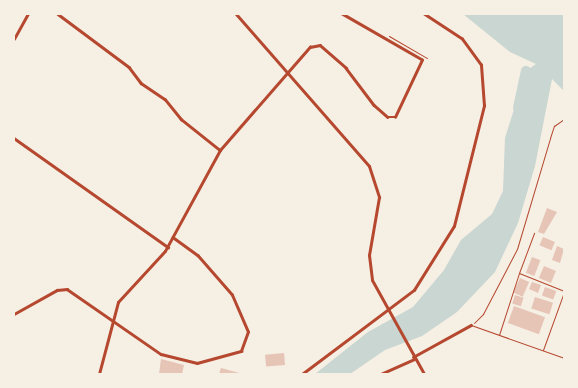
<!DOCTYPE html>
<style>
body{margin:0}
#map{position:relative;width:578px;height:388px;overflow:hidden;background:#f6efe4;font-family:"Work Sans",sans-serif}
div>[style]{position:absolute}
.water>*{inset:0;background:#c9d6d2}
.river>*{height:10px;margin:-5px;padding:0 5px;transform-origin:5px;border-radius:5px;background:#c9d6d2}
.building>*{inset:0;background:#e6c5b7;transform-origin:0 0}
.path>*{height:1px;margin:-0.5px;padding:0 0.5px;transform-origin:0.5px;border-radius:0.5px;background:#b5482f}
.service>*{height:1px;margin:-0.5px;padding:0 0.5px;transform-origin:0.5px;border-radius:0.5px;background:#b5482f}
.minor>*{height:2.5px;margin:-1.25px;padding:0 1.25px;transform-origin:1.25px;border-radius:1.25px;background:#b5482f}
.tertiary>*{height:2.5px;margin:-1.25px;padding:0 1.25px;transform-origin:1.25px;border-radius:1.25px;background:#b5482f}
.secondary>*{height:3px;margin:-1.5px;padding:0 1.5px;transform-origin:1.5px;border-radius:1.5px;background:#b5482f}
span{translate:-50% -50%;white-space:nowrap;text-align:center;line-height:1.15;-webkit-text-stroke:4px #f6efe4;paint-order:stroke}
.frame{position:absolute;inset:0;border:15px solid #f6efe4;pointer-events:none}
</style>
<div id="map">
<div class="water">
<i style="clip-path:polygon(463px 14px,564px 14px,564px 91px,552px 79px,535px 166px,518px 223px,495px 272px,457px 312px,422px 336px,385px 350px,350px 374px,315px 374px,368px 332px,413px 307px,444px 270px,461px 240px,492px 214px,503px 191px,505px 138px,526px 71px,536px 64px,510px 52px)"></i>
</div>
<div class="river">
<i style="left:518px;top:108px;width:38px;rotate:-78deg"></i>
</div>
<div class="building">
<i style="clip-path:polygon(547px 208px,557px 212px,544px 234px,538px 232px)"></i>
<i style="left:543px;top:237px;width:13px;height:9px;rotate:23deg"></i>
<i style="clip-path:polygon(557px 246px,564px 249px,560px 263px,552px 260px)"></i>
<i style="left:532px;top:257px;width:9px;height:17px;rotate:21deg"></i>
<i style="left:544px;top:266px;width:13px;height:13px;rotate:23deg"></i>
<i style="left:520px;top:278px;width:10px;height:16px;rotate:24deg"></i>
<i style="clip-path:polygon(532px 282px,541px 285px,538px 293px,529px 289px)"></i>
<i style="left:545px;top:287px;width:12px;height:9px;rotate:20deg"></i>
<i style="left:515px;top:295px;width:9px;height:9px;rotate:18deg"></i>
<i style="left:535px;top:297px;width:19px;height:12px;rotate:18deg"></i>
<i style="left:514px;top:306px;width:33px;height:18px;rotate:20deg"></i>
<i style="left:284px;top:353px;width:12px;height:19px;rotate:85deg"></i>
<i style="clip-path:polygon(161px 359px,184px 365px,182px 374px,159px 374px)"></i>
<i style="clip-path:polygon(221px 368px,243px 374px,219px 374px)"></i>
</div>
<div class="path">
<i style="left:389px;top:36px;width:44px;rotate:30.1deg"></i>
<i style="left:474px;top:323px;width:13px;rotate:-45deg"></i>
<i style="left:483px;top:314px;width:73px;rotate:-62.4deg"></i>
<i style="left:517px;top:249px;width:116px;rotate:-73.4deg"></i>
<i style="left:550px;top:138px;width:13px;rotate:-72deg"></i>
<i style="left:554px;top:126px;width:12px;rotate:-35deg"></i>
</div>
<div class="service">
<i style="left:519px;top:273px;width:43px;rotate:-69.4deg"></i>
<i style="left:471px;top:325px;width:99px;rotate:19.5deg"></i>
<i style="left:499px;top:335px;width:65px;rotate:-72.1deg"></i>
<i style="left:519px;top:273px;width:48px;rotate:21.8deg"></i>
<i style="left:543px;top:350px;width:62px;rotate:-70.1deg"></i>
</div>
<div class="minor">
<i style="left:58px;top:14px;width:89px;rotate:36.7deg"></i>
<i style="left:129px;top:67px;width:20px;rotate:53deg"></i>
<i style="left:141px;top:83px;width:29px;rotate:34deg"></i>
<i style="left:165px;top:99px;width:26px;rotate:51deg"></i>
<i style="left:181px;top:119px;width:50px;rotate:38.5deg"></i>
<i style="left:14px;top:138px;width:189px;rotate:35.3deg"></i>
<i style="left:14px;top:314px;width:49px;rotate:-29.2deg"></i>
<i style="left:57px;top:290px;width:10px;rotate:-6deg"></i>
<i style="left:67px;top:289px;width:114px;rotate:34.7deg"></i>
<i style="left:161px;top:354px;width:37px;rotate:14deg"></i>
<i style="left:197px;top:363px;width:46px;rotate:-15.3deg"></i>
<i style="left:241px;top:351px;width:20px;rotate:-70deg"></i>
<i style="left:248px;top:332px;width:40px;rotate:-113.4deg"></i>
<i style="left:232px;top:295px;width:52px;rotate:-131.1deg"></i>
<i style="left:198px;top:256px;width:31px;rotate:-144deg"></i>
<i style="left:413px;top:357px;width:66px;rotate:-28.9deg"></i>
<i style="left:99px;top:374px;width:74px;rotate:-75.2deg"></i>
<i style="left:118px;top:302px;width:69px;rotate:-47.3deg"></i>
<i style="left:165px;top:251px;width:115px;rotate:-61.4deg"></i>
<i style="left:220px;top:150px;width:137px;rotate:-48.9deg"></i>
<i style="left:310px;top:47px;width:10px;rotate:-11deg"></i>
<i style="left:320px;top:45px;width:35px;rotate:41deg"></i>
<i style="left:346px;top:68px;width:46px;rotate:52.9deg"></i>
<i style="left:374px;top:105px;width:18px;rotate:41deg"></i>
<i style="left:388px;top:117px;width:7px"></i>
<i style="left:395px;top:117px;width:63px;rotate:-64.7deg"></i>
<i style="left:422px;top:60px;width:92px;rotate:-150.1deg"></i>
<i style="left:302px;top:374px;width:140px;rotate:-36.9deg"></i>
<i style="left:414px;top:290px;width:75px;rotate:-58deg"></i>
<i style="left:454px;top:226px;width:124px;rotate:-76deg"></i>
<i style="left:484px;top:106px;width:41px;rotate:-94.2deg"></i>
<i style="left:481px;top:65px;width:32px;rotate:-126deg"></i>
<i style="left:462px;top:39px;width:45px;rotate:-146.7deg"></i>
</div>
<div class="tertiary">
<i style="left:14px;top:39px;width:29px;rotate:-61deg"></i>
<i style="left:381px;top:374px;width:37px;rotate:-24deg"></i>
</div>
<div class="secondary">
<i style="left:236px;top:14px;width:202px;rotate:48.8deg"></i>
<i style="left:369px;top:166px;width:33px;rotate:72deg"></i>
<i style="left:379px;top:197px;width:59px;rotate:99.8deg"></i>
<i style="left:369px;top:255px;width:25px;rotate:83deg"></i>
<i style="left:372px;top:280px;width:107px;rotate:61deg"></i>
</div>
<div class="frame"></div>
</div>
